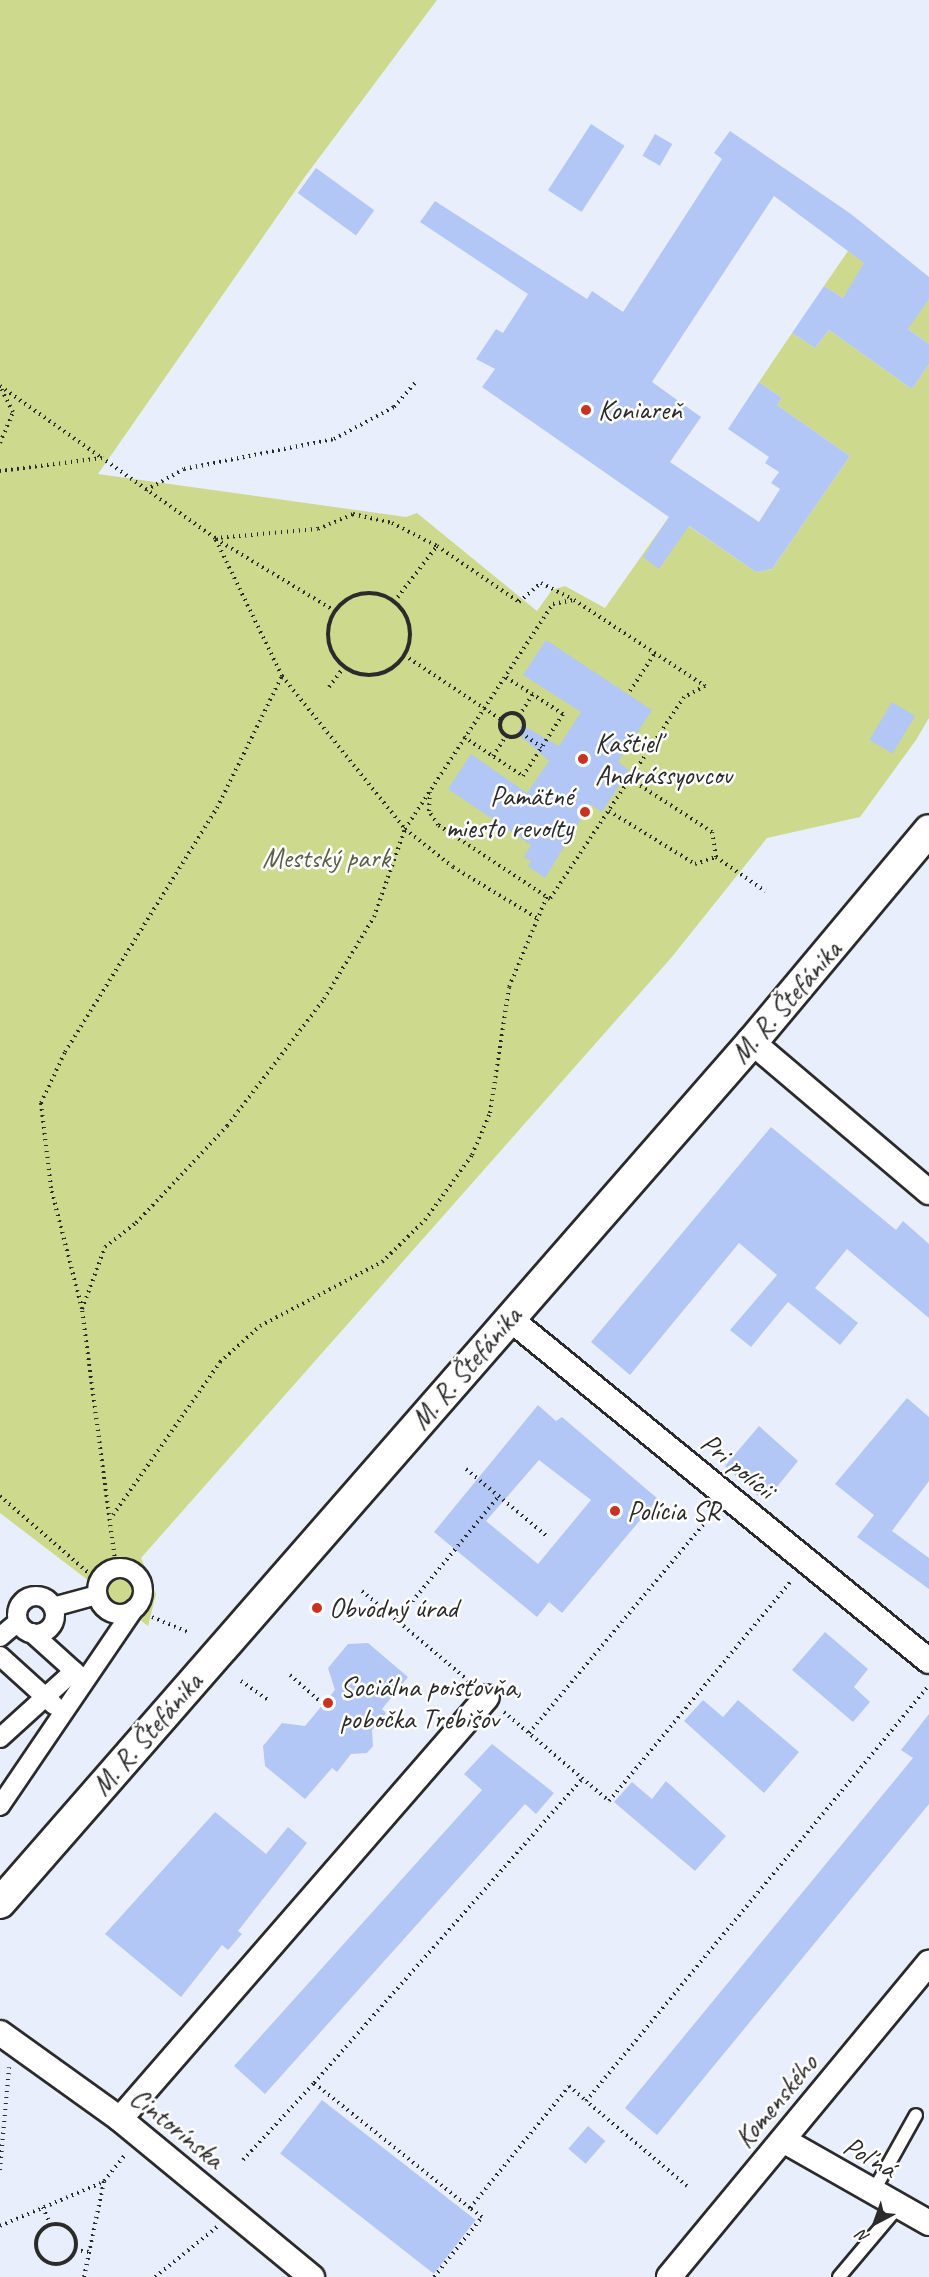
<!DOCTYPE html>
<meta charset="utf-8">
<style>
body{margin:0}
#map{position:relative;width:929px;height:2277px;overflow:hidden;background:#e8eefc;font-family:Caveat,sans-serif}
div>[style]{position:absolute}
.green>*{inset:0;background:#cdd98c}
.building>*{inset:0;background:#b3c7f6;transform-origin:0 0}
.path>*{height:4px;margin-top:-2px;transform-origin:0;background:repeating-linear-gradient(90deg,#2b2b2b 0 1.5px,transparent 0 6px)}
.path>.ring{margin:-2px;padding:0;box-sizing:content-box;background:none;border:4px solid #2b2b2b;border-radius:50%}
.roads{filter:drop-shadow(2px 0 #2b2b2b) drop-shadow(-2px 0 #2b2b2b) drop-shadow(0 2px #2b2b2b) drop-shadow(0 -2px #2b2b2b)}
.service>*{height:12px;margin:-6px;padding:0 6px;transform-origin:6px;border-radius:6px;background:#fff}
.pedestrian>*{height:18px;margin:-9px;padding:0 9px;transform-origin:9px;border-radius:9px;background:#fff}
.pedestrian>.ring{margin:-9px;padding:0;box-sizing:content-box;background:none;border:18px solid #fff;border-radius:50%}
.minor>*{height:24px;margin:-12px;padding:0 12px;transform-origin:12px;border-radius:12px;background:#fff}
.tertiary>*{height:30px;margin:-15px;padding:0 15px;transform-origin:15px;border-radius:15px;background:#fff}
.dots>*{width:16px;height:16px;translate:-50% -50%;box-sizing:border-box;border:3px solid #fff;border-radius:50%}
span{translate:-50% -50%;white-space:nowrap;text-align:center;line-height:1.15;-webkit-text-stroke:5px #fff;paint-order:stroke}
.poi-label{font-size:28px;color:#2b2b2b}
.left{translate:0 -50%;text-align:left}
.right{translate:-100% -50%;text-align:right}
.park-label{font-size:28px;color:#5c5f48}
.street-label{font-size:28px;color:#2b2b2b}
.north{position:absolute;left:845px;top:2193px;width:60px;height:60px;-webkit-text-stroke:4px #fff;paint-order:stroke;rotate:221deg;font-size:16px;font-weight:700;line-height:24px;text-align:center;color:#2b2b2b}
.north::after{content:'';display:block;margin:auto;width:21px;height:27px;background:#2b2b2b;clip-path:polygon(50% 0,100% 100%,50% 72%,0 100%)}
</style>
<div id="map">
<div class="green">
<i style="clip-path:polygon(0 0,437px 0,304px 178px,98px 474px,406px 517px,417px 513px,537px 611px,552px 590px,565px 586px,605px 608px,671px 514px,756px 572px,772px 569px,850px 456px,777px 405px,782px 398px,759px 382px,792px 333px,815px 348px,829px 330px,912px 389px,929px 364px,929px 718px,916px 740px,860px 817px,767px 838px,671px 958px,141px 1558px,156px 1594px,148px 1626px,0 1513px)"></i>
<i style="clip-path:polygon(848px 251px,924px 306px,929px 299px,929px 344px,850px 287px,843px 298px,824px 286px)"></i>
</div>
<div class="building">
<i style="left:591px;top:124px;width:40px;height:79px;rotate:33deg"></i>
<i style="clip-path:polygon(730px 131px,851px 214px,929px 277px,929px 299px,908px 329px,929px 344px,929px 364px,912px 389px,829px 330px,815px 348px,792px 333px,824px 286px,843px 298px,864px 263px,774px 196px,652px 382px,701px 417px,670px 462px,759px 522px,780px 489px,771px 483px,779px 472px,765px 463px,769px 457px,728px 429px,759px 382px,782px 398px,777px 405px,850px 456px,772px 569px,756px 572px,689px 526px,659px 569px,643px 557px,669px 517px,482px 387px,495px 369px,476px 359px,496px 329px,503px 333px,528px 294px,420px 222px,435px 201px,587px 299px,592px 291px,623px 312px,722px 159px,714px 153px)"></i>
<i style="left:655px;top:134px;width:20px;height:25px;rotate:30deg"></i>
<i style="left:316px;top:168px;width:72px;height:31px;rotate:36deg"></i>
<i style="clip-path:polygon(546px 640px,652px 710px,618px 762px,629px 770px,602px 812px,590px 804px,545px 878px,528px 866px,531px 861px,524px 857px,531px 845px,448px 789px,471px 754px,527px 793px,549px 761px,517px 733px,522px 725px,559px 746px,581px 712px,523px 675px)"></i>
<i style="left:892px;top:702px;width:27px;height:44px;rotate:31deg"></i>
<i style="clip-path:polygon(771px 1127px,896px 1230px,903px 1221px,929px 1244px,929px 1318px,847px 1249px,815px 1288px,858px 1323px,840px 1345px,788px 1302px,751px 1347px,730px 1330px,777px 1275px,739px 1243px,630px 1375px,591px 1342px)"></i>
<i style="clip-path:polygon(907px 1398px,929px 1417px,929px 1481px,892px 1531px,929px 1558px,929px 1589px,857px 1537px,874px 1515px,835px 1484px)"></i>
<i style="clip-path:polygon(evenodd,538px 1405px,556px 1421px,562px 1417px,658px 1499px,562px 1613px,549px 1602px,537px 1617px,434px 1532px,538px 1405px,539px 1460px,591px 1500px,538px 1564px,486px 1521px,539px 1460px)"></i>
<i style="clip-path:polygon(759px 1426px,798px 1461px,772px 1493px,766px 1489px,759px 1497px,725px 1466px)"></i>
<i style="clip-path:polygon(825px 1632px,868px 1669px,854px 1687px,870px 1702px,853px 1722px,792px 1670px)"></i>
<i style="clip-path:polygon(368px 1643px,408px 1677px,382px 1709px,386px 1713px,372px 1730px,373px 1746px,367px 1753px,351px 1754px,337px 1772px,332px 1768px,305px 1799px,265px 1766px,263px 1746px,282px 1723px,305px 1726px,335px 1690px,328px 1668px,348px 1644px)"></i>
<i style="clip-path:polygon(703px 1700px,723px 1717px,738px 1700px,799px 1752px,764px 1793px,684px 1721px)"></i>
<i style="clip-path:polygon(929px 1714px,929px 1804px,657px 2135px,625px 2108px,913px 1758px,901px 1750px)"></i>
<i style="clip-path:polygon(492px 1744px,554px 1793px,536px 1814px,525px 1804px,265px 2094px,234px 2066px,482px 1790px,464px 1774px)"></i>
<i style="clip-path:polygon(666px 1781px,726px 1836px,695px 1871px,614px 1802px,632px 1782px,652px 1799px)"></i>
<i style="clip-path:polygon(215px 1812px,266px 1854px,288px 1827px,307px 1843px,238px 1931px,242px 1934px,228px 1950px,222px 1945px,181px 1997px,105px 1934px)"></i>
<i style="left:322px;top:2100px;width:195px;height:68px;rotate:38deg"></i>
<i style="left:588px;top:2126px;width:23px;height:30px;rotate:41deg"></i>
</div>
<div class="path">
<i style="left:0;top:386px;width:125px;rotate:35.2deg"></i>
<i style="left:102px;top:458px;width:103px;rotate:172.7deg"></i>
<i style="left:0;top:443px;width:34px;rotate:-67deg"></i>
<i style="left:13px;top:412px;width:28px;rotate:-117deg"></i>
<i style="left:146px;top:490px;width:43px;rotate:-28.9deg"></i>
<i style="left:184px;top:469px;width:153px;rotate:-11.3deg"></i>
<i style="left:334px;top:439px;width:68px;rotate:-28.1deg"></i>
<i style="left:394px;top:407px;width:35px;rotate:-49deg"></i>
<i style="left:215px;top:538px;width:103px;rotate:-5deg"></i>
<i style="left:318px;top:529px;width:38px;rotate:-23deg"></i>
<i style="left:353px;top:514px;width:40px;rotate:13deg"></i>
<i style="left:392px;top:523px;width:51px;rotate:27.1deg"></i>
<i style="left:437px;top:546px;width:99px;rotate:34.3deg"></i>
<i style="left:519px;top:602px;width:29px;rotate:-41deg"></i>
<i style="left:541px;top:583px;width:34px;rotate:27deg"></i>
<i style="left:216px;top:539px;width:139px;rotate:31.2deg"></i>
<i class="ring" style="left:328px;top:593px;width:78px;height:78px"></i>
<i style="left:394px;top:602px;width:71px;rotate:-52.5deg"></i>
<i style="left:404px;top:655px;width:118px;rotate:33.6deg"></i>
<i style="left:282px;top:676px;width:196px;rotate:51.2deg"></i>
<i style="left:405px;top:829px;width:61px;rotate:38.4deg"></i>
<i style="left:453px;top:867px;width:98px;rotate:31.3deg"></i>
<i style="left:329px;top:687px;width:25px;rotate:-53deg"></i>
<i style="left:630px;top:691px;width:45px;rotate:-56.7deg"></i>
<i class="ring" style="left:500px;top:713px;width:20px;height:20px"></i>
<i style="left:519px;top:716px;width:26px;rotate:-58deg"></i>
<i style="left:521px;top:733px;width:25px;rotate:34deg"></i>
<i style="left:464px;top:737px;width:71px;rotate:33.5deg"></i>
<i style="left:523px;top:776px;width:74px;rotate:-57.2deg"></i>
<i style="left:563px;top:714px;width:70px;rotate:-147.2deg"></i>
<i style="left:493px;top:756px;width:24px;rotate:-57deg"></i>
<i style="left:609px;top:811px;width:101px;rotate:31.6deg"></i>
<i style="left:695px;top:864px;width:22px;rotate:-18deg"></i>
<i style="left:716px;top:857px;width:25px;rotate:-99deg"></i>
<i style="left:712px;top:832px;width:98px;rotate:-147.1deg"></i>
<i style="left:716px;top:857px;width:60px;rotate:34.8deg"></i>
<i style="left:82px;top:1309px;width:125px;rotate:-104.4deg"></i>
<i style="left:51px;top:1188px;width:86px;rotate:-96.7deg"></i>
<i style="left:41px;top:1103px;width:56px;rotate:-64.8deg"></i>
<i style="left:65px;top:1052px;width:287px;rotate:-58.1deg"></i>
<i style="left:217px;top:808px;width:147px;rotate:-63.8deg"></i>
<i style="left:282px;top:676px;width:153px;rotate:-115.9deg"></i>
<i style="left:215px;top:538px;width:138px;rotate:-144.7deg"></i>
<i style="left:466px;top:1469px;width:107px;rotate:39.7deg"></i>
<i style="left:0;top:1496px;width:121px;rotate:41deg"></i>
<i style="left:113px;top:1515px;width:187px;rotate:-55deg"></i>
<i style="left:220px;top:1362px;width:54px;rotate:-42deg"></i>
<i style="left:260px;top:1326px;width:138px;rotate:-27.7deg"></i>
<i style="left:382px;top:1262px;width:60px;rotate:-44.3deg"></i>
<i style="left:425px;top:1220px;width:80px;rotate:-54.1deg"></i>
<i style="left:472px;top:1155px;width:46px;rotate:-66.8deg"></i>
<i style="left:490px;top:1113px;width:127px;rotate:-81.4deg"></i>
<i style="left:509px;top:987px;width:99px;rotate:-67.3deg"></i>
<i style="left:116px;top:1568px;width:261px;rotate:-97.5deg"></i>
<i style="left:82px;top:1309px;width:66px;rotate:-69.6deg"></i>
<i style="left:105px;top:1247px;width:39px;rotate:-38deg"></i>
<i style="left:136px;top:1223px;width:133px;rotate:-46.8deg"></i>
<i style="left:227px;top:1126px;width:160px;rotate:-52.6deg"></i>
<i style="left:324px;top:999px;width:96px;rotate:-58.6deg"></i>
<i style="left:374px;top:917px;width:93px;rotate:-70.6deg"></i>
<i style="left:405px;top:829px;width:269px;rotate:-56.7deg"></i>
<i style="left:553px;top:604px;width:21px;rotate:-11deg"></i>
<i style="left:574px;top:600px;width:157px;rotate:33.3deg"></i>
<i style="left:705px;top:686px;width:24px;rotate:152deg"></i>
<i style="left:684px;top:697px;width:242px;rotate:123.6deg"></i>
<i style="left:550px;top:899px;width:134px;rotate:-146.5deg"></i>
<i style="left:438px;top:825px;width:17px;rotate:-123deg"></i>
<i style="left:429px;top:811px;width:19px;rotate:-87deg"></i>
<i style="left:362px;top:1591px;width:140px;rotate:40.1deg"></i>
<i style="left:152px;top:1617px;width:41px;rotate:22.8deg"></i>
<i style="left:397px;top:1620px;width:161px;rotate:-50.6deg"></i>
<i style="left:290px;top:1675px;width:44px;rotate:41.3deg"></i>
<i style="left:241px;top:1681px;width:33px;rotate:35deg"></i>
<i style="left:504px;top:1712px;width:138px;rotate:40.3deg"></i>
<i style="left:609px;top:1801px;width:287px;rotate:-50.4deg"></i>
<i style="left:529px;top:1733px;width:284px;rotate:-50.1deg"></i>
<i style="left:243px;top:2160px;width:105px;rotate:-47.3deg"></i>
<i style="left:0;top:2170px;width:103px;rotate:-85deg"></i>
<i style="left:687px;top:2186px;width:132px;rotate:-139.9deg"></i>
<i style="left:586px;top:2101px;width:539px;rotate:-50.49deg"></i>
<i style="left:43px;top:2207px;width:18px;rotate:68deg"></i>
<i style="left:470px;top:2208px;width:200px;rotate:-141.3deg"></i>
<i style="left:314px;top:2083px;width:407px;rotate:-48.6deg"></i>
<i class="ring" style="left:36px;top:2224px;width:36px;height:36px"></i>
<i style="left:0;top:2226px;width:112px;rotate:-23.1deg"></i>
<i style="left:75px;top:2250px;width:14px;rotate:8deg"></i>
<i style="left:84px;top:2277px;width:98px;rotate:-78.2deg"></i>
<i style="left:104px;top:2181px;width:33px;rotate:-51deg"></i>
<i style="left:155px;top:2277px;width:80px;rotate:-38.9deg"></i>
<i style="left:434px;top:2277px;width:77px;rotate:-51.3deg"></i>
<i style="left:482px;top:2217px;width:15px;rotate:-143deg"></i>
<i style="left:470px;top:2208px;width:157px;rotate:-50.9deg"></i>
<i style="left:569px;top:2086px;width:23px;rotate:41deg"></i>
</div>
<div class="roads">
<div class="service">
<i style="left:873px;top:2192px;width:88px;rotate:-60.8deg"></i>
<i style="left:839px;top:2277px;width:92px;rotate:-49.9deg"></i>
</div>
<div class="pedestrian">
<i class="ring" style="left:97px;top:1568px;width:28px;height:28px"></i>
<i class="ring" style="left:17px;top:1596px;width:20px;height:20px"></i>
<i style="left:53px;top:1607px;width:46px;rotate:-15.3deg"></i>
<i style="left:32px;top:1633px;width:67px;rotate:42deg"></i>
<i style="left:0;top:1637px;width:23px;rotate:-40deg"></i>
<i style="left:0;top:1656px;width:73px;rotate:42.2deg"></i>
<i style="left:0;top:1738px;width:100px;rotate:-42.2deg"></i>
<i style="left:0;top:1806px;width:238px;rotate:-55.8deg"></i>
</div>
<div class="minor">
<i style="left:752px;top:1042px;width:232px;rotate:40.3deg"></i>
<i style="left:509px;top:1318px;width:542px;rotate:39.24deg"></i>
<i style="left:0;top:2033px;width:148px;rotate:35.6deg"></i>
<i style="left:120px;top:2119px;width:249px;rotate:39.5deg"></i>
<i style="left:120px;top:2119px;width:559px;rotate:-48.99deg"></i>
<i style="left:783px;top:2140px;width:168px;rotate:29.6deg"></i>
<i style="left:669px;top:2277px;width:408px;rotate:-50.4deg"></i>
</div>
<div class="tertiary">
<i style="left:0;top:1903px;width:1143px;rotate:-48.87deg"></i>
<i style="left:752px;top:1042px;width:276px;rotate:-50.1deg"></i>
</div>
</div>
<div class="dots">
<i style="left:586px;top:410px;background:#c8321e"></i>
<i style="left:583px;top:759px;background:#c8321e"></i>
<i style="left:585px;top:812px;background:#c8321e"></i>
<i style="left:615px;top:1511px;background:#c8321e"></i>
<i style="left:317px;top:1608px;background:#c8321e"></i>
<i style="left:328px;top:1703px;background:#c8321e"></i>
</div>
<div class="poi-label">
<span class="left" style="left:598px;top:410px">Koniareň</span>
<span class="left" style="left:595px;top:759px">Kaštieľ<br>Andrássyovcov</span>
<span class="right" style="left:573px;top:812px">Pamätné<br>miesto revolty</span>
<span class="left" style="left:627px;top:1511px">Polícia SR</span>
<span class="left" style="left:329px;top:1608px">Obvodný úrad</span>
<span class="left" style="left:340px;top:1703px">Sociálna poisťovňa,<br>pobočka Trebišov</span>
</div>
<div class="park-label">
<span style="left:326px;top:858px">Mestský park</span>
</div>
<div class="street-label">
<span style="left:786px;top:1002px;rotate:-49deg">M. R. Štefánika</span>
<span style="left:466px;top:1368px;rotate:-49deg">M. R. Štefánika</span>
<span style="left:738px;top:1466px;rotate:39deg">Pri polícii</span>
<span style="left:147px;top:1734px;rotate:-49deg">M. R. Štefánika</span>
<span style="left:776px;top:2101px;rotate:-50deg">Komenského</span>
<span style="left:177px;top:2128px;rotate:39deg">Cintorínska</span>
<span style="left:870px;top:2157px;rotate:30deg">Poľná</span>
</div>
<div class="north">N</div>
</div>
